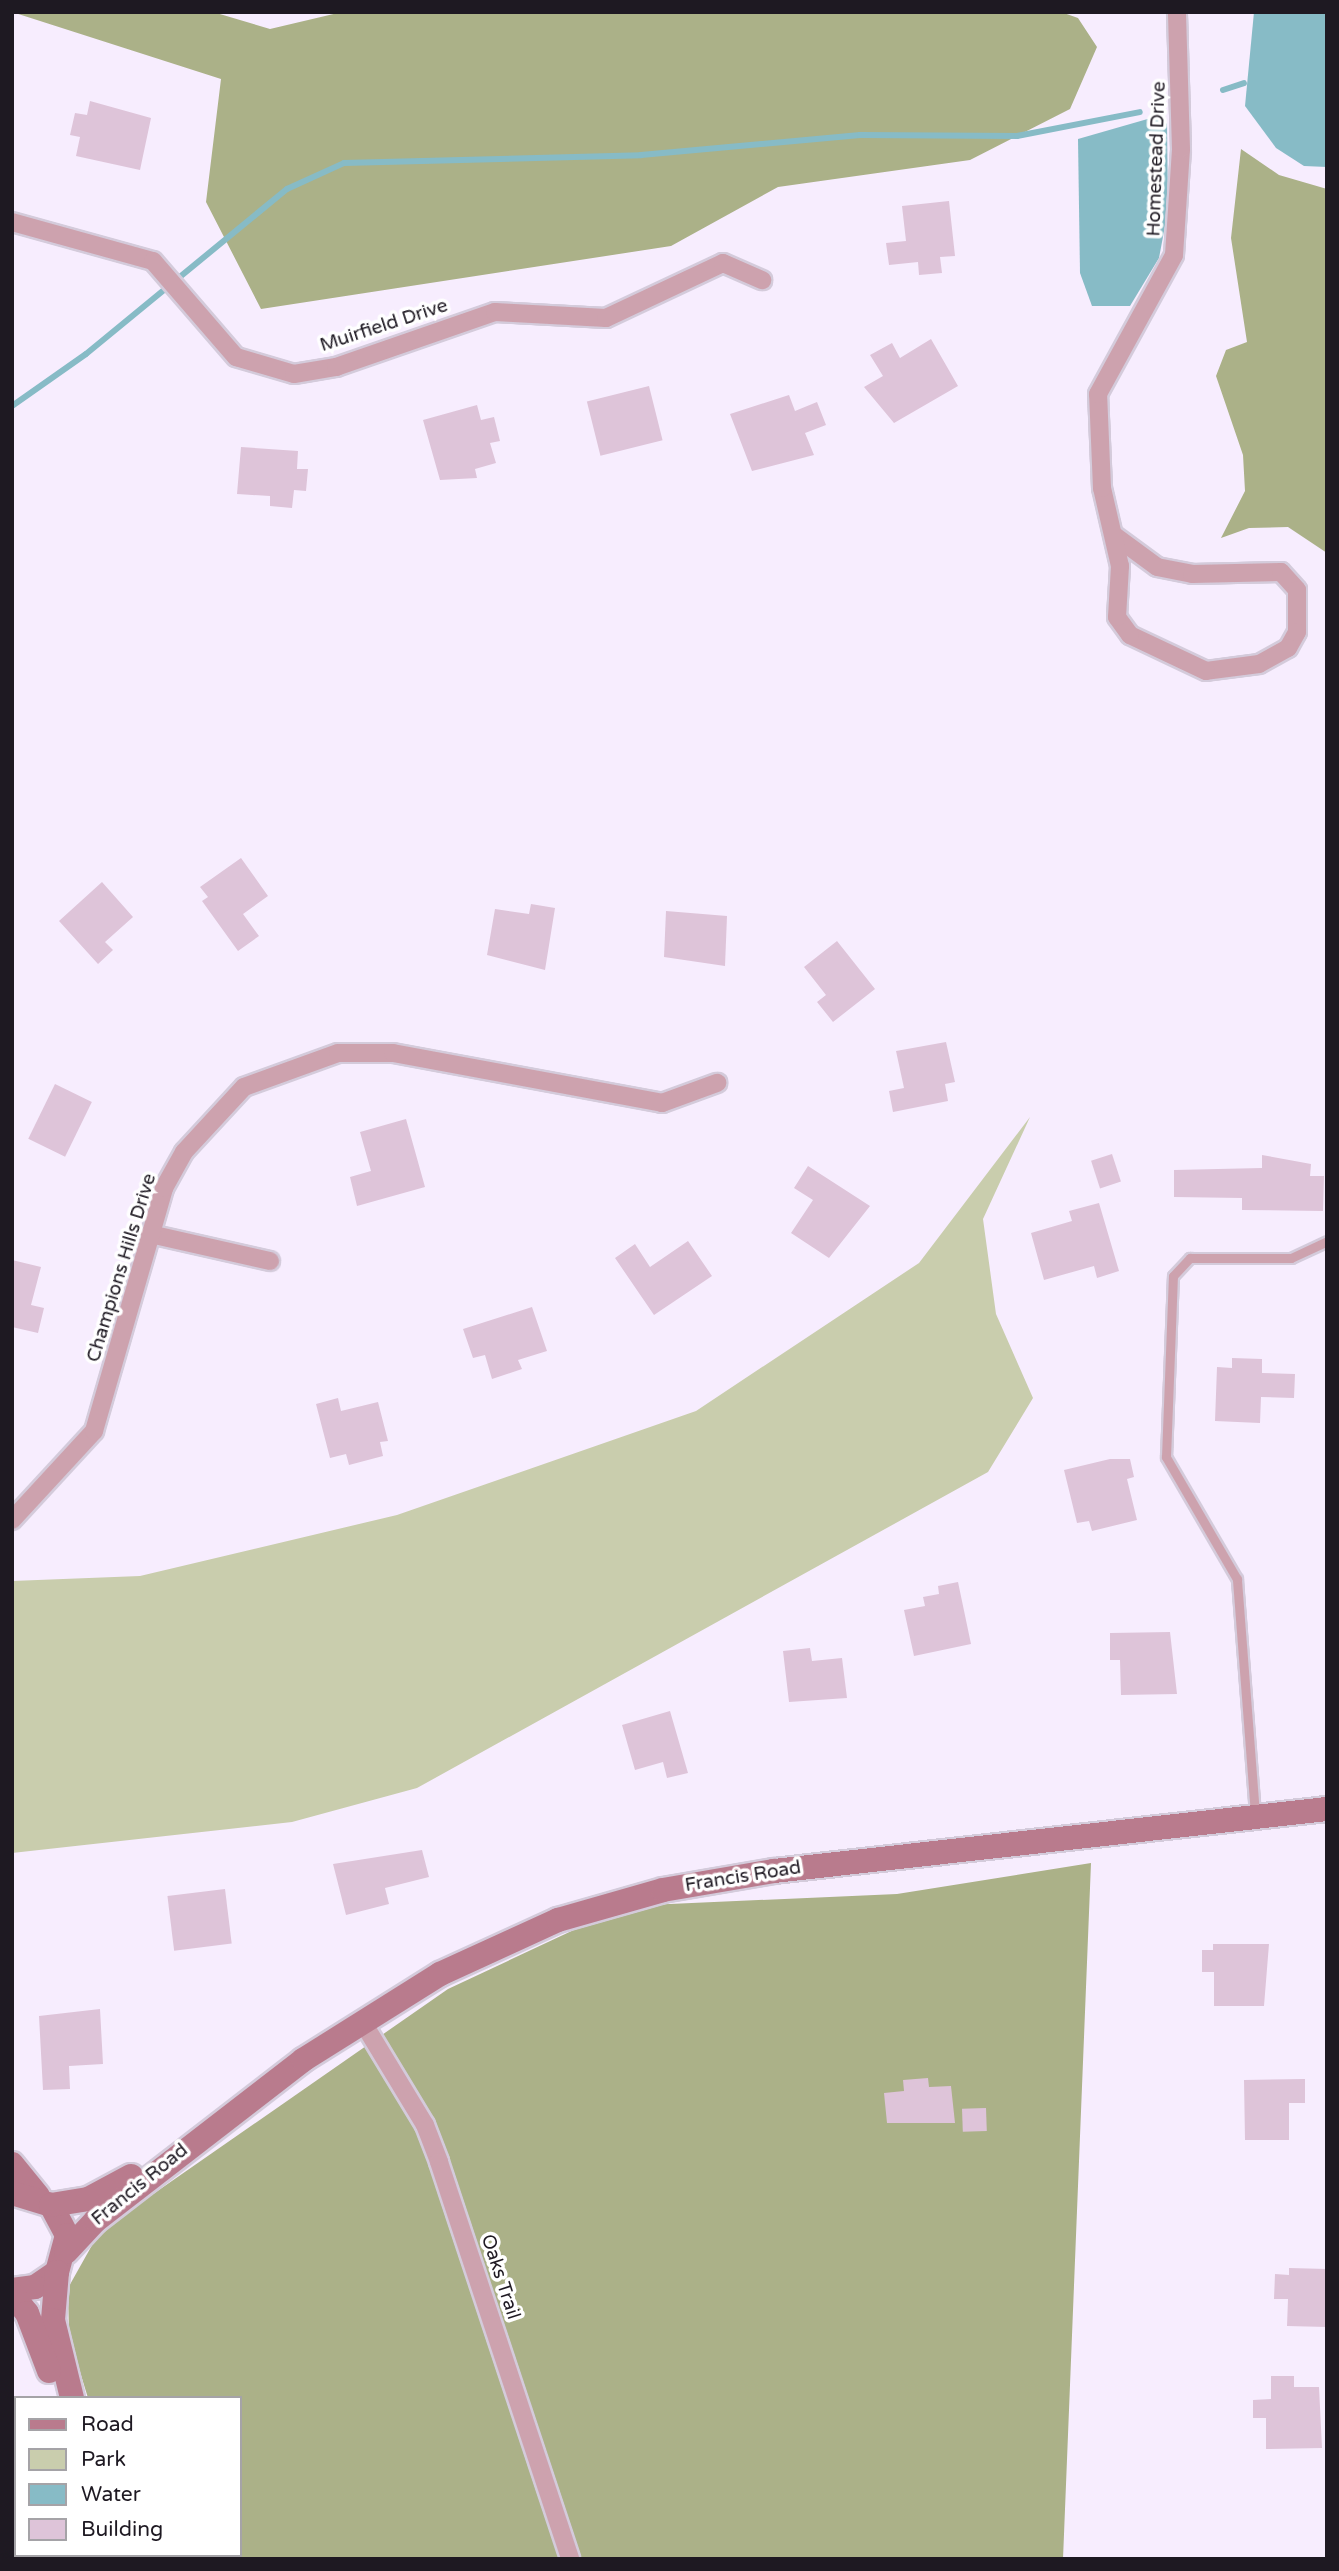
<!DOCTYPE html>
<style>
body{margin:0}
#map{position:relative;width:1339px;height:2571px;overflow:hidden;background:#f7edfe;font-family:"Varela Round",sans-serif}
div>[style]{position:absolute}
.green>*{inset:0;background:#c9cdad}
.forest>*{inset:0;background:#abb188}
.water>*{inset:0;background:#87bbc6}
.stream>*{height:6px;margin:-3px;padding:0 3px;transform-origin:3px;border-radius:3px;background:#87bbc6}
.building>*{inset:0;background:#dec4d9;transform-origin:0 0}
.roads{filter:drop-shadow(2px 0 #d4cbdb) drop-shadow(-2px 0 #d4cbdb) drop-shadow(0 2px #d4cbdb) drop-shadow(0 -2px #d4cbdb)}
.lane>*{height:9px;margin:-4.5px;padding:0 4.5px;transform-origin:4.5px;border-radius:4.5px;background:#cda2ae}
.street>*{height:18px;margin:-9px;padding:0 9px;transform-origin:9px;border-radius:9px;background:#cda2ae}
.secondary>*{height:24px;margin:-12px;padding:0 12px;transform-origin:12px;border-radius:12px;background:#b97b8d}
span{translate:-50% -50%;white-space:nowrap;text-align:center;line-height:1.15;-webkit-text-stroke:7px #fff;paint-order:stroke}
.street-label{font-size:19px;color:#1e1922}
.frame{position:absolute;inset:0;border:14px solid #1e1922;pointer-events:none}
.legend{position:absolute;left:14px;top:2396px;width:228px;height:161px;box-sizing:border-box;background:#fff;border:2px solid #a5a3a7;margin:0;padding:9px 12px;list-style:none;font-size:21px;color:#1e1922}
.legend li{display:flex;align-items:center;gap:14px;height:35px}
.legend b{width:35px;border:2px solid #a5a3a7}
</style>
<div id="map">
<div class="green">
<i style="clip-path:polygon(1030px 1117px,983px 1219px,996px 1314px,1033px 1398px,988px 1472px,417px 1788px,292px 1822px,12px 1853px,12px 1581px,140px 1576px,397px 1515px,696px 1411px,919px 1263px)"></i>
</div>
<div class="forest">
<i style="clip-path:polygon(12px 12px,213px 12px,270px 29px,342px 12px,1061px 12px,1078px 18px,1097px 47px,1070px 109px,970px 160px,778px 187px,671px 246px,261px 309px,206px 202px,221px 79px)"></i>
<i style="clip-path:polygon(1241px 149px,1279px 175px,1327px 189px,1327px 553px,1288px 527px,1249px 528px,1221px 538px,1245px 491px,1243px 455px,1216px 376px,1226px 350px,1247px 342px,1231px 238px)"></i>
<i style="clip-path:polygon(1091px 1863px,1063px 2559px,134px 2559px,240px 2555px,240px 2398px,88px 2398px,69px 2336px,68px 2288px,100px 2231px,448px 1989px,625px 1906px,897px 1894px)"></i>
</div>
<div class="water">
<i style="clip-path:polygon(1254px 12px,1327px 12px,1327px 167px,1304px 166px,1276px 148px,1245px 106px)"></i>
<i style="clip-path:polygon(1158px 116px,1167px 124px,1168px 210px,1159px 258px,1130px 306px,1092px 306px,1080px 273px,1078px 139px)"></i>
</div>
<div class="stream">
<i style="left:1223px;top:90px;width:22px;rotate:-18deg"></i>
<i style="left:12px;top:406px;width:90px;rotate:-35.1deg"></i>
<i style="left:86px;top:354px;width:260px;rotate:-39.4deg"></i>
<i style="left:287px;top:189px;width:63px;rotate:-24.5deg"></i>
<i style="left:344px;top:163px;width:297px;rotate:-1.5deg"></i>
<i style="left:641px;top:155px;width:220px;rotate:-5.2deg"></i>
<i style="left:860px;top:135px;width:157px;rotate:0.4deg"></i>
<i style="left:1017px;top:136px;width:125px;rotate:-11deg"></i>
</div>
<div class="building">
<i style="clip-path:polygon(90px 101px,151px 118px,140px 170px,76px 156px,80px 137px,70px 135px,75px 113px,87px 115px)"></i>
<i style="clip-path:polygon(949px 201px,955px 256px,940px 257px,942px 273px,919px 275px,918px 262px,889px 265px,886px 243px,906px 241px,902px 206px)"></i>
<i style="clip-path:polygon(931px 339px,958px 386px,894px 423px,864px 387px,883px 376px,870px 355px,892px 343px,900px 358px)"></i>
<i style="left:649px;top:386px;width:56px;height:64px;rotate:76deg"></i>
<i style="clip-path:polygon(789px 395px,795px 411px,817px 402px,826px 425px,805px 433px,814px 455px,752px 471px,730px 414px)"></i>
<i style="clip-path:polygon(477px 405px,481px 420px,494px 417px,500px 441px,490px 443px,496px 463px,475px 469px,477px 478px,440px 480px,423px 420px)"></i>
<i style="clip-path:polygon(241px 447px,298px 451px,297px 469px,308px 469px,306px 491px,294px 490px,292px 508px,270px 506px,270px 496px,237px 494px)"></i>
<i style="clip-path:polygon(241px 858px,268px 896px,243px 914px,259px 936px,238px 951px,202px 901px,208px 897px,200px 887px)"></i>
<i style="clip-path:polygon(102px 882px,133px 917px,105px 942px,113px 950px,98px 964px,59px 921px)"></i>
<i style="clip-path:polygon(531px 904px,555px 908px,545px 970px,487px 955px,495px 909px,529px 914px)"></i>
<i style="clip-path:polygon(666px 911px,727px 916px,725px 966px,664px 957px)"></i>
<i style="clip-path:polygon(837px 941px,875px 989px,833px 1022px,817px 1002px,826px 995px,804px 967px)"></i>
<i style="clip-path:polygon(946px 1042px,955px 1082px,945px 1084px,948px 1101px,893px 1112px,889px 1091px,904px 1088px,896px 1051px)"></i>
<i style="left:55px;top:1084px;width:41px;height:61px;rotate:26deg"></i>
<i style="clip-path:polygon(406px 1119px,425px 1187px,357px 1206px,350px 1177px,371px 1171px,360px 1132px)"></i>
<i style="left:1112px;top:1154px;width:29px;height:22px;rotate:72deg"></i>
<i style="clip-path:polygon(1262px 1155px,1311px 1164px,1310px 1176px,1324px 1176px,1323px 1211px,1242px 1210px,1242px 1198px,1174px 1197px,1174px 1170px,1262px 1168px)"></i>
<i style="clip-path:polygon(808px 1166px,870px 1206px,829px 1258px,791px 1233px,813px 1200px,794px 1188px)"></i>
<i style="clip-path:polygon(1099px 1203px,1119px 1271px,1097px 1278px,1094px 1266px,1044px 1280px,1031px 1233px,1072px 1221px,1069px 1211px)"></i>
<i style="clip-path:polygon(688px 1241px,712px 1276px,654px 1315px,615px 1258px,635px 1244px,650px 1267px)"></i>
<i style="clip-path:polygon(12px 1260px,41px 1267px,31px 1305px,44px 1308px,38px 1333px,12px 1327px)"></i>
<i style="clip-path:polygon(532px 1307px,547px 1351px,518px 1360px,522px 1369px,492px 1379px,485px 1355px,473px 1358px,463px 1329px)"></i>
<i style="clip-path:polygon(1232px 1358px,1262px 1359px,1262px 1373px,1295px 1374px,1294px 1398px,1261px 1397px,1260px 1423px,1215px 1421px,1217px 1367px,1232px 1368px)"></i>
<i style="clip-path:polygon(338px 1398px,341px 1411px,378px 1402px,388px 1441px,380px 1442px,383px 1456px,349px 1465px,346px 1454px,330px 1458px,316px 1404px)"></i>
<i style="clip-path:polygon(1110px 1459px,1130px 1459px,1134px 1477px,1127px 1479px,1137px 1520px,1092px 1531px,1089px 1521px,1077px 1523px,1064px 1470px)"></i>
<i style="clip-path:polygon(958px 1582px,971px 1644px,914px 1656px,904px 1610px,925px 1606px,923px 1597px,939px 1594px,938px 1586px)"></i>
<i style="clip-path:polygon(1170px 1632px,1177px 1694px,1121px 1695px,1120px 1660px,1110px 1660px,1110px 1633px)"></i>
<i style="clip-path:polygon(810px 1648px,812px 1661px,842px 1658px,847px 1698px,789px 1702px,783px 1651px)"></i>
<i style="clip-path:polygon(670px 1711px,688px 1773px,667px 1778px,663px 1762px,635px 1770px,622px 1725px)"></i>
<i style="clip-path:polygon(422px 1850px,429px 1877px,385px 1888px,389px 1904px,346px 1915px,333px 1864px)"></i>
<i style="left:225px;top:1889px;width:55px;height:58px;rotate:83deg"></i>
<i style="clip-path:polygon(1213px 1944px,1269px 1944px,1264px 2006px,1214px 2006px,1214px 1972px,1202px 1972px,1202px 1950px,1213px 1950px)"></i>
<i style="clip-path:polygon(100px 2009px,103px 2064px,69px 2066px,70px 2089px,43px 2090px,39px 2016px)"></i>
<i style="clip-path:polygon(928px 2078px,929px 2087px,951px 2086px,955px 2123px,887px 2123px,884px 2093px,904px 2091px,903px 2080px)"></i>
<i style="clip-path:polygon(1305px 2079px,1305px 2103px,1289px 2103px,1289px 2140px,1245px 2140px,1244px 2080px)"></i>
<i style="left:986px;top:2108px;width:23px;height:24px;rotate:88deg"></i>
<i style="clip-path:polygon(1289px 2268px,1327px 2269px,1327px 2327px,1287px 2326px,1288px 2299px,1274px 2299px,1275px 2274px,1289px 2275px)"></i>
<i style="clip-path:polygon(1271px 2376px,1294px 2376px,1294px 2387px,1319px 2387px,1322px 2448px,1266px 2449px,1266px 2418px,1253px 2418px,1253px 2400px,1271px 2399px)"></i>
</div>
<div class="roads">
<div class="lane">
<i style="left:1255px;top:1814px;width:236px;rotate:-94.4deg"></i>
<i style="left:1237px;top:1579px;width:141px;rotate:-120.2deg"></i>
<i style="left:1166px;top:1457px;width:181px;rotate:-87.8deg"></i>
<i style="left:1173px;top:1276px;width:25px;rotate:-47deg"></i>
<i style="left:1190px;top:1258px;width:101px"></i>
<i style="left:1291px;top:1258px;width:40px;rotate:-25deg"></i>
</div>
<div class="street">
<i style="left:12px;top:222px;width:146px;rotate:15.5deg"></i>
<i style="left:153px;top:261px;width:127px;rotate:49.2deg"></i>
<i style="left:236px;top:357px;width:60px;rotate:16.3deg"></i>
<i style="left:294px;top:374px;width:43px;rotate:-9.5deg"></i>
<i style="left:336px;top:367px;width:168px;rotate:-19.1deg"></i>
<i style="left:495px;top:312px;width:111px;rotate:3.1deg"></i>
<i style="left:606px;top:318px;width:129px;rotate:-25.2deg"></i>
<i style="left:723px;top:263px;width:43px;rotate:23.6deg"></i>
<i style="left:1115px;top:536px;width:52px;rotate:36.4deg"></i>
<i style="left:1157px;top:567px;width:36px;rotate:11deg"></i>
<i style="left:1192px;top:574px;width:89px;rotate:-1.3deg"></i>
<i style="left:1281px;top:572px;width:24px;rotate:48deg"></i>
<i style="left:1297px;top:590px;width:42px;rotate:90deg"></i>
<i style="left:1297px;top:632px;width:18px;rotate:119deg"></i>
<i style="left:1288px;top:648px;width:33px;rotate:151deg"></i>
<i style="left:1259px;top:664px;width:53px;rotate:172.5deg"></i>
<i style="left:1206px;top:671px;width:84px;rotate:-154.7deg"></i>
<i style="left:1130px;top:635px;width:22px;rotate:-126deg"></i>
<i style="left:1117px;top:617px;width:51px;rotate:-86.6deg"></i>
<i style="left:1120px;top:566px;width:80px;rotate:-103deg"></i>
<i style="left:1102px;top:488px;width:94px;rotate:-92.4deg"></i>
<i style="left:1098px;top:394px;width:158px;rotate:-61.3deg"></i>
<i style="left:1174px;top:255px;width:106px;rotate:-86.2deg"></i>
<i style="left:1181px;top:149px;width:137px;rotate:-91.7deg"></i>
<i style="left:150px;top:1234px;width:123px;rotate:12.7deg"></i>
<i style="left:12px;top:1520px;width:121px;rotate:-47.3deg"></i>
<i style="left:94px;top:1431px;width:253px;rotate:-73.9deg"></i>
<i style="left:164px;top:1188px;width:41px;rotate:-60.9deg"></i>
<i style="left:184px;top:1152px;width:88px;rotate:-47.3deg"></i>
<i style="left:244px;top:1087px;width:100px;rotate:-19.9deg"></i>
<i style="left:338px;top:1053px;width:55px"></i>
<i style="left:393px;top:1053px;width:274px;rotate:10.5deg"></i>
<i style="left:662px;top:1103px;width:59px;rotate:-20deg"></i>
<i style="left:362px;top:2021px;width:122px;rotate:58.8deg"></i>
<i style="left:425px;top:2125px;width:40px;rotate:69deg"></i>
<i style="left:439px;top:2162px;width:418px;rotate:71.7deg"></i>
</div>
<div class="secondary">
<i style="left:12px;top:2164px;width:41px;rotate:50.9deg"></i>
<i style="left:12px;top:2193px;width:41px;rotate:17.1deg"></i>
<i style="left:51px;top:2205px;width:34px;rotate:62deg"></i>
<i style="left:67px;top:2235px;width:38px;rotate:105deg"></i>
<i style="left:57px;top:2272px;width:27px;rotate:146deg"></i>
<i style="left:35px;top:2287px;width:23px;rotate:173deg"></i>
<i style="left:51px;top:2205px;width:37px;rotate:-9deg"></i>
<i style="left:88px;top:2199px;width:49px;rotate:-28.1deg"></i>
<i style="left:66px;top:2252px;width:42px;rotate:-46.9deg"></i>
<i style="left:95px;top:2221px;width:263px;rotate:-37.7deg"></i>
<i style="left:303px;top:2060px;width:162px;rotate:-32.1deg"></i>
<i style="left:440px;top:1974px;width:130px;rotate:-24.6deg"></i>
<i style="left:558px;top:1920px;width:109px;rotate:-15.9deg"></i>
<i style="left:663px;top:1890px;width:113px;rotate:-9.7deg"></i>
<i style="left:774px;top:1871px;width:556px;rotate:-6.4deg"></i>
<i style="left:57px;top:2272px;width:48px;rotate:94.8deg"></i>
<i style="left:53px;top:2320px;width:80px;rotate:76.3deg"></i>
<i style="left:12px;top:2294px;width:24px;rotate:52deg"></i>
<i style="left:27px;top:2313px;width:62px;rotate:69.2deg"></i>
<i style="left:117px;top:2555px;width:4px;rotate:76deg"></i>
</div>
</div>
<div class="street-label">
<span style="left:1157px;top:159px;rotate:-88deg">Homestead Drive</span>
<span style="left:384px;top:326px;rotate:-18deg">Muirfield Drive</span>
<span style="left:122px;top:1268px;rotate:-73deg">Champions Hills Drive</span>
<span style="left:743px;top:1877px;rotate:-9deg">Francis Road</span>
<span style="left:140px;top:2185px;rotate:-39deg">Francis Road</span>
<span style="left:500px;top:2277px;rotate:72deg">Oaks Trail</span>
</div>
<div class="frame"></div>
<ul class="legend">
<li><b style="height:9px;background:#b97b8d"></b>Road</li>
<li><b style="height:19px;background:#c9cdad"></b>Park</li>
<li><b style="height:19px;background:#87bbc6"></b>Water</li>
<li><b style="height:19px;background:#dec4d9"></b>Building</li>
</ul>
</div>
